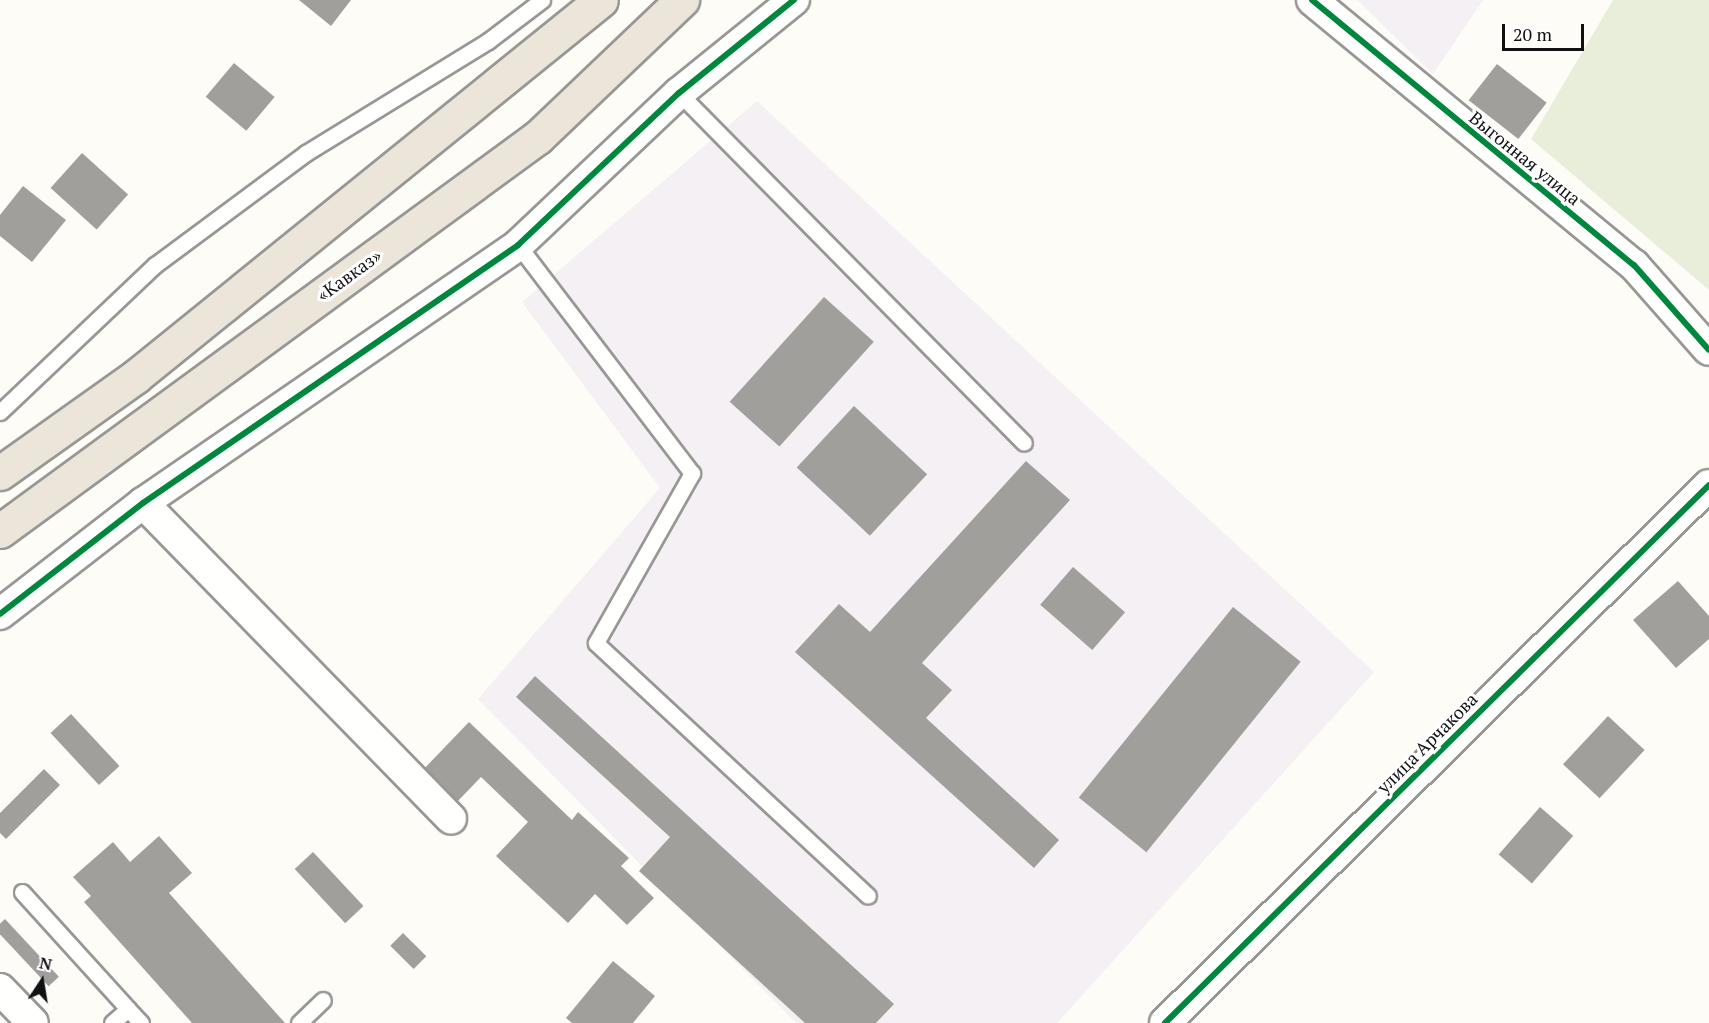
<!DOCTYPE html>
<meta charset="utf-8">
<style>
body{margin:0}
#map{position:relative;width:1709px;height:1023px;overflow:hidden;background:#fdfcf7;font-family:"PT Serif",serif}
div>[style]{position:absolute}
.industrial>*{inset:0;background:#f5f0f3}
.cemetery>*{inset:0;background:#e9eedb}
.building>*{inset:0;background:#a19f9c;transform-origin:0 0}
.roads{filter:drop-shadow(2px 0 #979795) drop-shadow(-2px 0 #979795) drop-shadow(0 2px #979795) drop-shadow(0 -2px #979795)}
.service>*{height:15px;margin:-7.5px;padding:0 7.5px;transform-origin:7.5px;border-radius:7.5px;background:#fffffe}
.minor>*{height:30px;margin:-15px;padding:0 15px;transform-origin:15px;border-radius:15px;background:#fffffe}
.trunk>*{height:33px;margin:-16.5px;padding:0 16.5px;transform-origin:16.5px;border-radius:16.5px;background:#ece5da}
.cycleway>*{height:6px;margin:-3px;padding:0 3px;transform-origin:3px;border-radius:3px;background:#00873e}
span{translate:-50% -50%;white-space:nowrap;text-align:center;line-height:1.15;-webkit-text-stroke:6px #fff;paint-order:stroke}
.street-label{font-size:18px;color:#111}
.north{position:absolute;left:12px;top:951px;width:60px;height:60px;-webkit-text-stroke:4px #fff;paint-order:stroke;rotate:12deg;font-size:16px;font-weight:700;line-height:24px;text-align:center;color:#111}
.north::after{content:'';display:block;margin:auto;width:21px;height:27px;background:#111;clip-path:polygon(50% 0,100% 100%,50% 72%,0 100%)}
.scale{position:absolute;left:1502px;top:24px;width:82px;height:27px;box-sizing:border-box;border:3px solid #111;border-top:0;padding-left:8px;font-size:18px;line-height:21px;white-space:nowrap;color:#111;-webkit-text-stroke:4px #fff;paint-order:stroke}
</style>
<div id="map">
<div class="industrial">
<i style="clip-path:polygon(1357px 0,1483px 0,1433px 74px)"></i>
<i style="clip-path:polygon(757px 101px,1374px 672px,1057px 1023px,796px 1023px,478px 699px,660px 488px,522px 302px)"></i>
</div>
<div class="cemetery">
<i style="clip-path:polygon(1613px 0,1709px 0,1709px 290px,1531px 139px)"></i>
</div>
<div class="building">
<i style="clip-path:polygon(299px 0,351px 0,331px 26px)"></i>
<i style="left:234px;top:63px;width:53px;height:44px;rotate:40deg"></i>
<i style="left:1497px;top:64px;width:63px;height:46px;rotate:38deg"></i>
<i style="left:82px;top:153px;width:62px;height:47px;rotate:42deg"></i>
<i style="clip-path:polygon(23px 186px,66px 220px,32px 262px,0 236px,0 215px)"></i>
<i style="left:824px;top:297px;width:67px;height:141px;rotate:42deg"></i>
<i style="left:854px;top:406px;width:100px;height:84px;rotate:43deg"></i>
<i style="clip-path:polygon(1026px 461px,1070px 500px,922px 663px,952px 690px,926px 718px,1059px 840px,1034px 868px,795px 652px,839px 604px,870px 632px)"></i>
<i style="left:1073px;top:567px;width:69px;height:50px;rotate:41deg"></i>
<i style="clip-path:polygon(1678px 581px,1709px 616px,1709px 639px,1676px 668px,1633px 620px)"></i>
<i style="left:1233px;top:607px;width:87px;height:245px;rotate:39deg"></i>
<i style="clip-path:polygon(535px 676px,894px 1004px,876px 1023px,805px 1023px,639px 871px,670px 837px,516px 697px)"></i>
<i style="left:71px;top:714px;width:71px;height:28px;rotate:47deg"></i>
<i style="left:1608px;top:716px;width:50px;height:66px;rotate:43deg"></i>
<i style="clip-path:polygon(469px 722px,572px 820px,578px 812px,629px 858px,621px 866px,654px 898px,627px 925px,595px 894px,568px 923px,496px 856px,528px 822px,481px 777px,454px 805px,420px 773px)"></i>
<i style="clip-path:polygon(44px 769px,60px 785px,6px 839px,0 833px,0 813px)"></i>
<i style="left:1540px;top:807px;width:44px;height:63px;rotate:41deg"></i>
<i style="clip-path:polygon(159px 836px,192px 873px,169px 893px,285px 1023px,192px 1023px,84px 902px,91px 896px,73px 877px,113px 842px,130px 862px)"></i>
<i style="left:313px;top:852px;width:74px;height:25px;rotate:47deg"></i>
<i style="left:5px;top:919px;width:79px;height:14px;rotate:47deg"></i>
<i style="left:403px;top:933px;width:33px;height:18px;rotate:45deg"></i>
<i style="clip-path:polygon(613px 961px,655px 996px,633px 1023px,572px 1023px,566px 1018px)"></i>
</div>
<div class="roads">
<div class="service">
<i style="left:679px;top:93px;width:491px;rotate:45.4deg"></i>
<i style="left:518px;top:245px;width:287px;rotate:52.7deg"></i>
<i style="left:692px;top:473px;width:195px;rotate:119.5deg"></i>
<i style="left:596px;top:643px;width:371px;rotate:42.9deg"></i>
<i style="left:0;top:412px;width:214px;rotate:-43.5deg"></i>
<i style="left:155px;top:265px;width:188px;rotate:-36.6deg"></i>
<i style="left:306px;top:153px;width:214px;rotate:-31.6deg"></i>
<i style="left:488px;top:41px;width:68px;rotate:-37.2deg"></i>
<i style="left:22px;top:892px;width:158px;rotate:47.8deg"></i>
<i style="left:128px;top:1009px;width:21px;rotate:139deg"></i>
<i style="left:128px;top:1009px;width:19px;rotate:47deg"></i>
<i style="left:299px;top:1023px;width:33px;rotate:-44deg"></i>
</div>
<div class="minor">
<i style="left:1312px;top:0;width:417px;rotate:39.5deg"></i>
<i style="left:1634px;top:265px;width:113px;rotate:48.6deg"></i>
<i style="left:143px;top:503px;width:441px;rotate:45.7deg"></i>
<i style="left:0;top:614px;width:181px;rotate:-37.8deg"></i>
<i style="left:143px;top:503px;width:455px;rotate:-34.5deg"></i>
<i style="left:518px;top:245px;width:221px;rotate:-43.4deg"></i>
<i style="left:679px;top:93px;width:148px;rotate:-39deg"></i>
<i style="left:0;top:989px;width:47px;rotate:45.9deg"></i>
<i style="left:1165px;top:1023px;width:765px;rotate:-44.68deg"></i>
</div>
<div class="trunk">
<i style="left:0;top:473px;width:166px;rotate:-35.4deg"></i>
<i style="left:135px;top:377px;width:599px;rotate:-38.97deg"></i>
<i style="left:0;top:531px;width:667px;rotate:-36.22deg"></i>
<i style="left:538px;top:137px;width:199px;rotate:-43.6deg"></i>
</div>
</div>
<div class="cycleway">
<i style="left:1312px;top:0;width:417px;rotate:39.5deg"></i>
<i style="left:1634px;top:265px;width:113px;rotate:48.6deg"></i>
<i style="left:0;top:614px;width:181px;rotate:-37.8deg"></i>
<i style="left:143px;top:503px;width:455px;rotate:-34.5deg"></i>
<i style="left:518px;top:245px;width:221px;rotate:-43.4deg"></i>
<i style="left:679px;top:93px;width:148px;rotate:-39deg"></i>
<i style="left:1165px;top:1023px;width:765px;rotate:-44.68deg"></i>
</div>
<div class="street-label">
<span style="left:1525px;top:158px;rotate:39deg">Выгонная улица</span>
<span style="left:349px;top:275px;rotate:-36deg">«Кавказ»</span>
<span style="left:1427px;top:743px;rotate:-45deg">улица Арчакова</span>
</div>
<div class="north">N</div>
<div class="scale">20 m</div>
</div>
